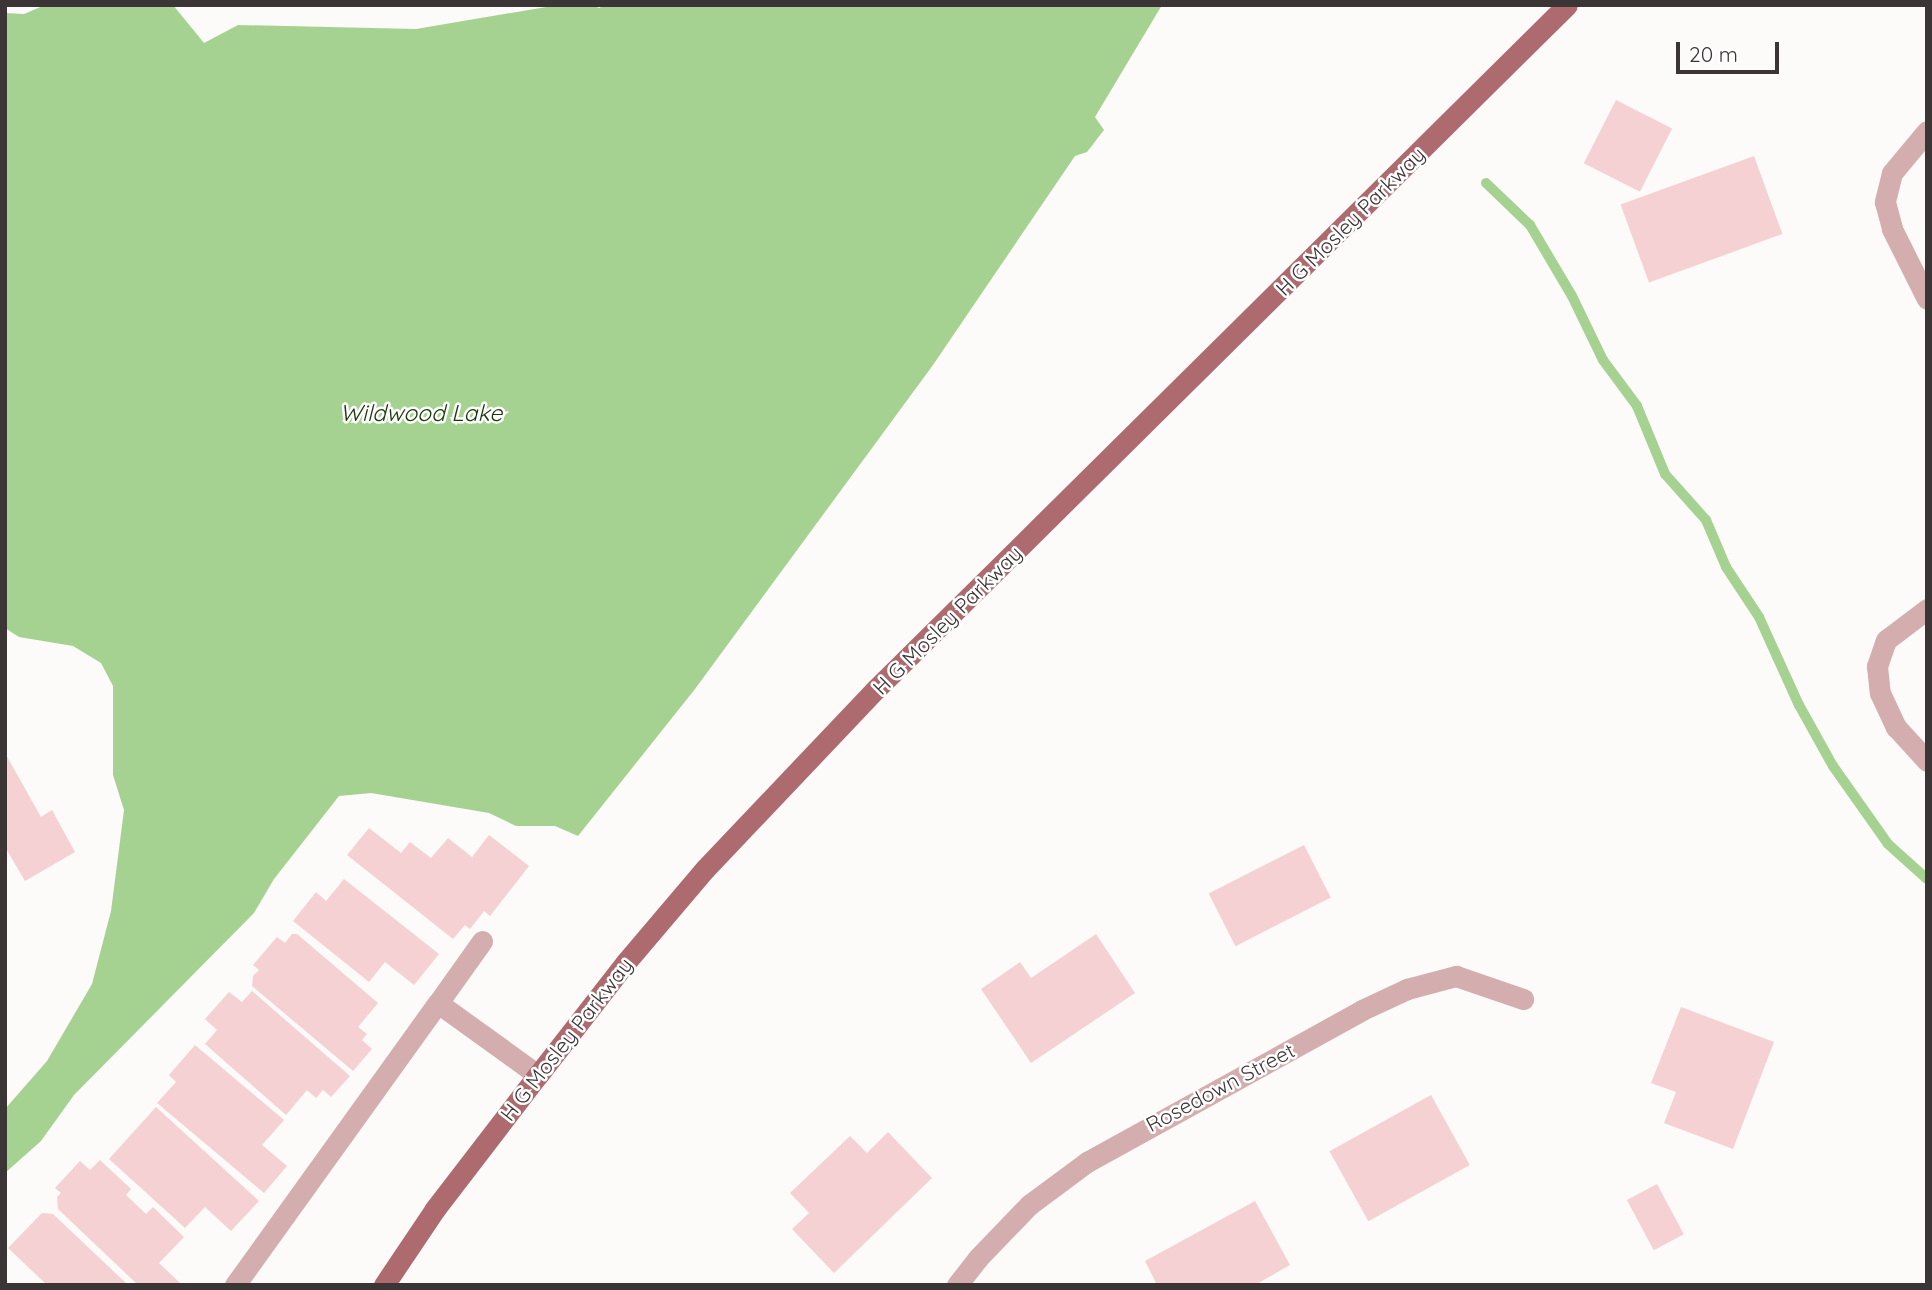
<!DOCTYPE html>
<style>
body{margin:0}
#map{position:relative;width:1932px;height:1290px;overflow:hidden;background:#fdfafa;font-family:Quicksand,sans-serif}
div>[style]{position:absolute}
.water>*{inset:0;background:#a6d291}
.stream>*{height:10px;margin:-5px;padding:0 5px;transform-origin:5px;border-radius:5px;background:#a6d291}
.building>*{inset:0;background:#f5d1d3;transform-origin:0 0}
.minor>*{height:21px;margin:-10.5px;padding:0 10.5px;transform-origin:10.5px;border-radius:10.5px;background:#d4adaf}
.major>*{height:21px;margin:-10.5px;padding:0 10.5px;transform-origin:10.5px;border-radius:10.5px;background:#ad6b70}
span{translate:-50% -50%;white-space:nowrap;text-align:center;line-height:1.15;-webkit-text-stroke:5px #fff;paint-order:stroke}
.street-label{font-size:21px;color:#3b3535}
.water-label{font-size:23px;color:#1c380a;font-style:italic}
.frame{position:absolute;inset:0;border:7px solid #3b3535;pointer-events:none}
.scale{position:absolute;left:1676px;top:42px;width:103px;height:32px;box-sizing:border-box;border:4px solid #3b3535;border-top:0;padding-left:9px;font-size:21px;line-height:24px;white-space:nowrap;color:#3b3535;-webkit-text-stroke:5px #fff;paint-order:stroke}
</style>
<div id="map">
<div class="water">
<i style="clip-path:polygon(45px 5px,173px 5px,204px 43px,238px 25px,416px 29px,558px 5px,593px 5px,599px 8px,605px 5px,1162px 5px,1095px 117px,1104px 130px,1087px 152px,1075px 156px,933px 365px,695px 689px,578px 836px,555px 826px,516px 826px,489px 813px,371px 793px,339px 796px,274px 879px,254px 913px,74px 1095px,41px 1141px,5px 1173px,5px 1109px,47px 1061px,92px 984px,111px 911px,124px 810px,113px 775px,113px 686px,101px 663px,73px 646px,19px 637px,5px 628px,5px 13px,24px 14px)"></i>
</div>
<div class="stream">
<i style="left:1486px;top:183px;width:61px;rotate:43.7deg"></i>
<i style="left:1530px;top:225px;width:82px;rotate:59.4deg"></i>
<i style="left:1572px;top:296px;width:71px;rotate:64.2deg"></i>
<i style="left:1603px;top:360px;width:57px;rotate:53.5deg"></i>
<i style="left:1637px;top:406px;width:74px;rotate:67.6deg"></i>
<i style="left:1665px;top:474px;width:62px;rotate:48.3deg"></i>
<i style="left:1706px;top:520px;width:51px;rotate:66.9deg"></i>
<i style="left:1726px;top:567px;width:60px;rotate:56.6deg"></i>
<i style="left:1759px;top:617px;width:97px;rotate:65.6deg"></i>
<i style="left:1799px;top:705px;width:70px;rotate:60.9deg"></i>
<i style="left:1833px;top:766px;width:95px;rotate:54.8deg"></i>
<i style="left:1888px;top:844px;width:52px;rotate:41.9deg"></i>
</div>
<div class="building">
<i style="left:1616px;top:100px;width:63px;height:71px;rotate:27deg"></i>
<i style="left:1754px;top:156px;width:83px;height:142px;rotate:70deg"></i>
<i style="clip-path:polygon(5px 753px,41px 817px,52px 810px,75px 852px,25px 881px,5px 847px)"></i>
<i style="clip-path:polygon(369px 828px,401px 853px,410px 842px,431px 858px,448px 838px,472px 857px,489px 835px,529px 866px,490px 916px,484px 911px,470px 929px,465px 925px,453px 939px,347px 855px)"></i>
<i style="left:1304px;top:845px;width:59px;height:107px;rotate:63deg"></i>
<i style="clip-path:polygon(344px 879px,439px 954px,414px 985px,385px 962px,369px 982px,293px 921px,316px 892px,326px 901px)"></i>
<i style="clip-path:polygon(292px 934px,297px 934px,378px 1003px,358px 1027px,367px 1034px,362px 1040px,372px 1049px,353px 1071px,252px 986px,253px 976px,259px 970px,253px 965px,277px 937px,285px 943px)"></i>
<i style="clip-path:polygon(1096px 934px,1135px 993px,1031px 1063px,981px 989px,1020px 962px,1031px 978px)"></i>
<i style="clip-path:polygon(252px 991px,350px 1076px,331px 1097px,323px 1090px,316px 1098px,307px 1090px,286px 1115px,205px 1044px,217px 1030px,205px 1019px,229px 992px,242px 1002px)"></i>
<i style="clip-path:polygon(1681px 1007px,1774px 1042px,1733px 1149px,1664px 1123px,1676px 1092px,1651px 1083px)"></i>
<i style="clip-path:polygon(195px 1045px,284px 1120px,262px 1145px,287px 1166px,264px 1193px,157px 1103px,176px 1082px,169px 1075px)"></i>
<i style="left:1431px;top:1095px;width:80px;height:116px;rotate:61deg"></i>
<i style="clip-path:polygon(156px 1107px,259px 1201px,231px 1231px,205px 1207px,185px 1228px,109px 1159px)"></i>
<i style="clip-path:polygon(888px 1132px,932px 1178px,834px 1273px,792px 1229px,809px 1213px,790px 1193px,850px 1136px,867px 1153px)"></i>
<i style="clip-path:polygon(100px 1160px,131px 1189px,126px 1195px,146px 1214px,153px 1207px,184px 1237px,159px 1263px,182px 1285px,138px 1285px,58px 1209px,57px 1197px,61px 1193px,55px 1188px,80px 1161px,90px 1170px)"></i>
<i style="left:1657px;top:1184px;width:57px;height:34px;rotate:62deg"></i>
<i style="clip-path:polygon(1255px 1201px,1290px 1265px,1255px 1285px,1157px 1285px,1145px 1261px)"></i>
<i style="clip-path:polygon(42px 1213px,53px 1214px,128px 1285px,47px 1285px,8px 1248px)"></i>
</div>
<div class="minor">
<i style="left:1927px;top:131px;width:55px;rotate:129.8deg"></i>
<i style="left:1892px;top:173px;width:30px;rotate:104deg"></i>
<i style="left:1885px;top:202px;width:28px;rotate:75deg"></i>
<i style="left:1892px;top:229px;width:78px;rotate:63.4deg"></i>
<i style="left:1927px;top:609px;width:51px;rotate:142.9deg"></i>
<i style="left:1886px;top:640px;width:28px;rotate:109deg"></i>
<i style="left:1877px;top:666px;width:27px;rotate:84deg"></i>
<i style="left:1880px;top:693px;width:38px;rotate:65deg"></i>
<i style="left:1896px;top:727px;width:46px;rotate:47.6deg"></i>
<i style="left:438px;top:1003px;width:76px;rotate:-54.6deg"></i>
<i style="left:235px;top:1285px;width:347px;rotate:-54.3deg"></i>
<i style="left:438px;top:1003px;width:123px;rotate:35.8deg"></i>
<i style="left:957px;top:1285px;width:34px;rotate:-52deg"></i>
<i style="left:978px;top:1258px;width:74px;rotate:-46.1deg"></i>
<i style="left:1029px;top:1205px;width:72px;rotate:-36.6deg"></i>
<i style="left:1087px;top:1162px;width:314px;rotate:-28.9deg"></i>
<i style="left:1362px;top:1010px;width:50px;rotate:-25deg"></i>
<i style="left:1407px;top:989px;width:51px;rotate:-14.9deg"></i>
<i style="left:1456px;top:976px;width:71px;rotate:18.9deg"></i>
</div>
<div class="major">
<i style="left:384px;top:1285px;width:92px;rotate:-56.1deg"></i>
<i style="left:435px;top:1209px;width:169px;rotate:-52.5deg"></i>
<i style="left:538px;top:1075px;width:143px;rotate:-52.1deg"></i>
<i style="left:626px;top:962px;width:122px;rotate:-49.7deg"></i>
<i style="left:705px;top:869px;width:248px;rotate:-46.5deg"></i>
<i style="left:876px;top:689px;width:972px;rotate:-44.71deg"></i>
</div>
<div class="street-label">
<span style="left:1350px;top:221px;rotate:-45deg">H G Mosley Parkway</span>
<span style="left:947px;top:620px;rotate:-45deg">H G Mosley Parkway</span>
<span style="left:566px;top:1039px;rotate:-52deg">H G Mosley Parkway</span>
<span style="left:1220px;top:1087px;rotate:-28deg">Rosedown Street</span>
</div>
<div class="water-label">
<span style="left:421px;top:413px">Wildwood Lake</span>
</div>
<div class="frame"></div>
<div class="scale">20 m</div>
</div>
